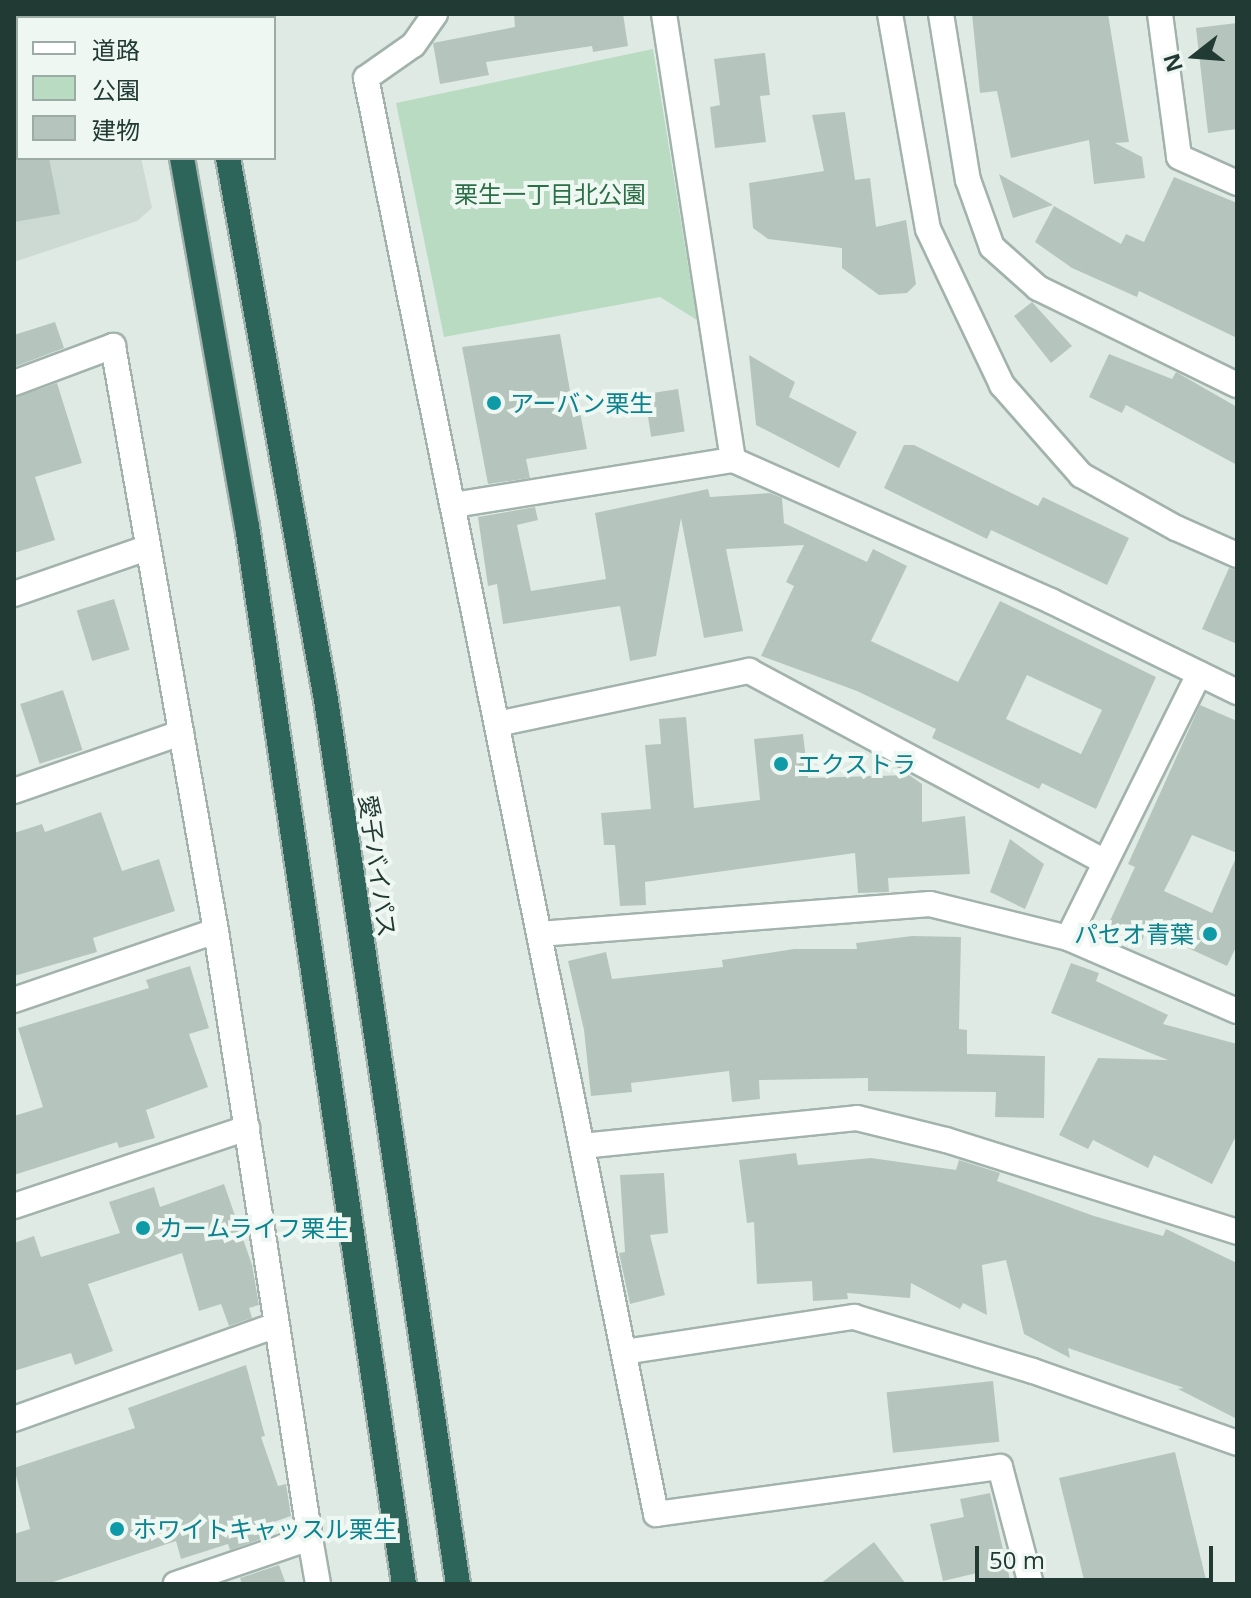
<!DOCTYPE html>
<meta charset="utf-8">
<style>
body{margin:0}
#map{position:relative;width:1251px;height:1598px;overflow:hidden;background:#dfeae5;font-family:"Open Sans","Noto Sans JP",sans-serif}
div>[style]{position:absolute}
.built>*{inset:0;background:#cddad4}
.green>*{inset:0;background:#b8dbc2}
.building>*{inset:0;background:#b5c5be;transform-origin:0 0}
.roads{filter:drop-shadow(2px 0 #a2b2ac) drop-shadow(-2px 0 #a2b2ac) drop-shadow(0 2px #a2b2ac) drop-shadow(0 -2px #a2b2ac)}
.minor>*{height:24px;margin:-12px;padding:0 12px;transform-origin:12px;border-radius:12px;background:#fff}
.highway>*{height:24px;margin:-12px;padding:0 12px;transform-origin:12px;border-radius:12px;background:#2d655a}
.dots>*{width:22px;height:22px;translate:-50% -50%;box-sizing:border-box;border:4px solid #eff7f3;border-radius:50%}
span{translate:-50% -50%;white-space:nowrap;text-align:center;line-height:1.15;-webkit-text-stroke:8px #eff7f3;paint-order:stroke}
.park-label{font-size:24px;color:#2c6f47}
.culture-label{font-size:24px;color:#0d838f}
.left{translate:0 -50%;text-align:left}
.right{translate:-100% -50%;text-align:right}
.street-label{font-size:24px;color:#213a33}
.frame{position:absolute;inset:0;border:16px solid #213a33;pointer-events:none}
.legend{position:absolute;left:16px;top:16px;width:260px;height:144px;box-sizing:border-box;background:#eff7f3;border:2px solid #9daba6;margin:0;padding:10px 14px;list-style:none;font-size:24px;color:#213a33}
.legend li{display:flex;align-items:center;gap:16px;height:40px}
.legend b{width:40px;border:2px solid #9daba6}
.north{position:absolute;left:1155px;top:16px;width:80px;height:80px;-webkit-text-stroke:6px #eff7f3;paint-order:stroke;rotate:253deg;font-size:22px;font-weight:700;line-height:32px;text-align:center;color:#213a33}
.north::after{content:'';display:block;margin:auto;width:28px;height:36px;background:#213a33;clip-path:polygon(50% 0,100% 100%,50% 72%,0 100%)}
.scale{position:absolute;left:975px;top:1546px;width:238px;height:36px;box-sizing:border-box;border:4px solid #213a33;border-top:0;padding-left:10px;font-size:24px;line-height:28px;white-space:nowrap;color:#213a33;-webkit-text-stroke:6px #eff7f3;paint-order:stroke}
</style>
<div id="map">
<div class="built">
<i style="clip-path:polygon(18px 76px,18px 158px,141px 158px,152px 208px,137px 221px,14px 262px)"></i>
</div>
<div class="green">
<i style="clip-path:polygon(653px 49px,697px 320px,660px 297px,444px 337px,396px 103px)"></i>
</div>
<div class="building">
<i style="clip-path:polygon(514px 14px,623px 14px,628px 46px,593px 52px,592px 46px,486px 62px,489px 75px,440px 84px,433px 43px,515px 27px)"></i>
<i style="clip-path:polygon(972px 14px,1108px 14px,1129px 142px,1115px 143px,1142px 157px,1145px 178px,1094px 184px,1089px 140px,1011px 158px,997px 91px,980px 93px)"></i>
<i style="clip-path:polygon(1237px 23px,1237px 129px,1208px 133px,1196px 28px)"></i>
<i style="clip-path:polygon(765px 53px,770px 95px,760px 96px,766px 142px,715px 148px,710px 107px,720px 105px,714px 59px)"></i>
<i style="clip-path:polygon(845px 112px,855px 180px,870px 178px,876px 227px,906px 220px,916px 284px,907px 293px,879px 295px,842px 268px,842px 248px,768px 239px,753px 228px,749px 183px,824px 171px,812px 115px)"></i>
<i style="clip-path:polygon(14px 158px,49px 158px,60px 214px,14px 222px)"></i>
<i style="clip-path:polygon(999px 174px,1053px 205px,1013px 218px)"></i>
<i style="clip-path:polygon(1174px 177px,1237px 203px,1237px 338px,1139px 291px,1137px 297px,1072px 268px,1035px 242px,1054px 206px,1121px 244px,1126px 234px,1144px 242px)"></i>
<i style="clip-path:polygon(1032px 302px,1072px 346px,1051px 363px,1014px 316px)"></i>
<i style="clip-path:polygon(55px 322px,64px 348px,14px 367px,14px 335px)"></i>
<i style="clip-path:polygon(560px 334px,573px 408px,579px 407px,587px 449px,526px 459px,530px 478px,488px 484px,462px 347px)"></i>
<i style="clip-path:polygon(1109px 354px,1172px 379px,1176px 372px,1237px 407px,1237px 465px,1126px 405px,1122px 413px,1089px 397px)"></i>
<i style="clip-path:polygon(749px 355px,795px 382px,789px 397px,857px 432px,839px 468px,756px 425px)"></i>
<i style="clip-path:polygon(57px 383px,82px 463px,35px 477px,55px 540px,14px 553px,14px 398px)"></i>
<i style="left:678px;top:389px;width:43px;height:34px;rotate:81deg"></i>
<i style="clip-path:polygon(904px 445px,914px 445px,1038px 506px,1043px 497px,1129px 538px,1107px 585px,991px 530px,987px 539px,884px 488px)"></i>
<i style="clip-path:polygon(evenodd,708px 489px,710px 497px,770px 493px,782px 498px,784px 523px,867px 562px,873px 549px,907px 566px,871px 641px,958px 682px,1000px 601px,1156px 677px,1096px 809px,1042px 783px,1039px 789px,932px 738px,936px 729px,857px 691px,761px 656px,794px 586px,786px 582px,804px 545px,726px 549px,743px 631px,704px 638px,681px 518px,656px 656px,630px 661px,620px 606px,503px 624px,497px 584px,488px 586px,478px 517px,535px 507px,538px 520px,517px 525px,531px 591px,606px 579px,595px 513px,708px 489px,1027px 675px,1102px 710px,1081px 754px,1006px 719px,1027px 675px)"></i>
<i style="clip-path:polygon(1229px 568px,1237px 570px,1237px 644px,1202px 629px)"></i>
<i style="left:114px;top:599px;width:53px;height:39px;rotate:73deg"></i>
<i style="left:63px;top:690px;width:63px;height:45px;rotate:72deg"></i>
<i style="clip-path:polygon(1200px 705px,1237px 721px,1237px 853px,1192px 835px,1164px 891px,1212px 913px,1237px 855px,1237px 945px,1227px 966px,1147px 929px,1141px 943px,1107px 927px,1135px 867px,1128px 864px)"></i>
<i style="clip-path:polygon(686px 717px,694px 808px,760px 800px,754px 739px,803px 734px,808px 778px,909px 775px,922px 784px,922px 822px,965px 816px,970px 874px,888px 878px,889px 892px,858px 893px,855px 853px,645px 882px,646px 905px,620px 906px,615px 845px,604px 845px,601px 813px,651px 809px,645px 745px,661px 744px,659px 719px)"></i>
<i style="clip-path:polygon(101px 812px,122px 871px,159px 859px,175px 911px,93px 938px,97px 952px,14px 976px,14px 833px,42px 824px,45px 832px)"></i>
<i style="clip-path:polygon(1010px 839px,1044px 864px,1025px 909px,990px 892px)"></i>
<i style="clip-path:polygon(912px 936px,961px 937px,959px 1029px,967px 1030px,967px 1054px,1045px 1056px,1044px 1118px,995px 1117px,996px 1092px,868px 1091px,868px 1078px,759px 1080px,760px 1099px,732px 1102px,729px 1071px,631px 1083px,632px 1092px,591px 1096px,584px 1030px,568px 961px,606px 952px,612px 979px,723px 967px,722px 960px,794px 949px,857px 949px,856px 943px)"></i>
<i style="clip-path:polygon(1071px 963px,1099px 973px,1096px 981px,1168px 1015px,1163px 1024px,1237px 1044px,1237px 1134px,1212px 1184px,1154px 1155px,1148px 1168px,1093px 1140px,1088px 1149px,1059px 1135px,1098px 1058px,1168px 1060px,1051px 1013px)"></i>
<i style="clip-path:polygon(190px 966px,209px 1028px,189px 1034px,208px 1087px,146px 1110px,155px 1138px,119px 1148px,117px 1142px,14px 1175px,14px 1116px,43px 1107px,18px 1028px,149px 988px,146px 980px)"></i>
<i style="clip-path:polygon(796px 1153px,798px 1165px,871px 1158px,956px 1170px,959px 1160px,1000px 1173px,997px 1181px,1094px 1216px,1163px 1236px,1166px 1229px,1237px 1263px,1237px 1419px,1178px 1389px,1184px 1388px,1068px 1348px,1070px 1358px,1024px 1334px,1006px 1260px,982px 1265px,987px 1315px,963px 1303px,960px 1309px,911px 1283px,910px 1298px,847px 1293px,848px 1299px,813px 1301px,812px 1281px,757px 1284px,754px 1222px,747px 1223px,739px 1160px)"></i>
<i style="clip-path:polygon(664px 1173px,668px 1233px,650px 1235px,665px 1295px,630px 1304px,619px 1253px,625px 1252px,620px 1175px)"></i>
<i style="clip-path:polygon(224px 1184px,252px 1265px,259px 1305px,249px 1308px,252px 1318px,229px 1326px,221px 1304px,199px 1311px,182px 1253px,88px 1284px,113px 1351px,75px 1365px,71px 1353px,14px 1371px,14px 1243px,34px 1236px,41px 1257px,120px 1233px,109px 1202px,154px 1187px,160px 1207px)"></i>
<i style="clip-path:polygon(246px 1365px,265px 1436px,261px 1437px,278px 1486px,286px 1484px,291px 1516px,265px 1525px,269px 1536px,230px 1550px,228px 1544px,181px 1559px,176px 1541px,47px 1584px,14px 1584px,14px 1534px,30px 1529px,14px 1468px,135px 1428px,128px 1408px)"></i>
<i style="left:993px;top:1381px;width:61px;height:107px;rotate:84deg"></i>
<i style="clip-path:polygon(1175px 1452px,1207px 1584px,1085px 1584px,1059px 1478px)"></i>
<i style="clip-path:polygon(990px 1493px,1011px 1584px,980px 1584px,977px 1573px,943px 1581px,930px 1524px,964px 1517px,960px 1499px)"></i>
<i style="clip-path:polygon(874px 1542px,906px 1584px,820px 1584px)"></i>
<i style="clip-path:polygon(279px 1565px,286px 1584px,242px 1584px,240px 1578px)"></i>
</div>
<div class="roads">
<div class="minor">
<i style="left:435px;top:14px;width:38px;rotate:125deg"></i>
<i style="left:413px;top:45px;width:57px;rotate:144.9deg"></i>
<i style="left:366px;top:78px;width:1465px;rotate:78.58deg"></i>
<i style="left:656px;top:1514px;width:347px;rotate:-7.8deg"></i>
<i style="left:1000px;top:1467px;width:121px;rotate:75.2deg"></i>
<i style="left:664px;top:14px;width:451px;rotate:81.2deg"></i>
<i style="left:890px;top:14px;width:218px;rotate:80deg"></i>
<i style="left:928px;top:229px;width:173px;rotate:64.6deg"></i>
<i style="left:1002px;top:385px;width:120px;rotate:48.7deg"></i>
<i style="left:1081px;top:475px;width:109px;rotate:29.2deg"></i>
<i style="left:1176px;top:528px;width:67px;rotate:23.9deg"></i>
<i style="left:941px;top:14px;width:168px;rotate:80.8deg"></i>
<i style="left:968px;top:180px;width:71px;rotate:70.3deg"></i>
<i style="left:992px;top:247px;width:62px;rotate:41.7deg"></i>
<i style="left:1038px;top:288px;width:221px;rotate:26deg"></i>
<i style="left:1160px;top:14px;width:144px;rotate:82.4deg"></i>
<i style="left:1179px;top:157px;width:64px;rotate:24.1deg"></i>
<i style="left:14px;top:54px;width:4px;rotate:-14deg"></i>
<i style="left:14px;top:383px;width:106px;rotate:-20.5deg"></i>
<i style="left:113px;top:346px;width:594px;rotate:80.01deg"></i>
<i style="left:216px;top:931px;width:614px;rotate:81.2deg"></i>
<i style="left:310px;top:1538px;width:142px;rotate:161.1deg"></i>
<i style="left:454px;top:505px;width:283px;rotate:-9.2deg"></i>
<i style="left:733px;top:460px;width:348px;rotate:23.9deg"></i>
<i style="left:1051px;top:601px;width:207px;rotate:26.1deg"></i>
<i style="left:14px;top:594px;width:141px;rotate:-19.1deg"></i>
<i style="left:497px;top:724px;width:258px;rotate:-11.9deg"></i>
<i style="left:749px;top:671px;width:404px;rotate:28.2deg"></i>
<i style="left:14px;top:791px;width:177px;rotate:-19.2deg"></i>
<i style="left:539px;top:934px;width:392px;rotate:-4.4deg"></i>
<i style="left:930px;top:904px;width:142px;rotate:13.8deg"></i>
<i style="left:1068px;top:938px;width:184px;rotate:23.4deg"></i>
<i style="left:1068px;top:938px;width:295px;rotate:-63.6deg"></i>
<i style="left:14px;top:1000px;width:213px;rotate:-18.9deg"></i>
<i style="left:582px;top:1146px;width:276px;rotate:-5.8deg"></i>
<i style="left:857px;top:1118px;width:92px;rotate:13.9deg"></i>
<i style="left:946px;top:1140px;width:305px;rotate:17.5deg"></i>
<i style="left:14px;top:1206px;width:246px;rotate:-18.5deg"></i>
<i style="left:624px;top:1352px;width:233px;rotate:-8.7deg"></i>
<i style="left:854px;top:1317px;width:187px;rotate:16.8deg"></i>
<i style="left:1033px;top:1371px;width:216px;rotate:19.4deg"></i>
<i style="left:14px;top:1419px;width:279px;rotate:-19.7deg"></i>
<i style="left:310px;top:1538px;width:47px;rotate:80.1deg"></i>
</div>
<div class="highway">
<i style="left:154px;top:14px;width:4px;rotate:76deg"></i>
<i style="left:200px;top:14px;width:4px;rotate:76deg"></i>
<i style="left:182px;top:158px;width:374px;rotate:80deg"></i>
<i style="left:247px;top:526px;width:1070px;rotate:81.56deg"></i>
<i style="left:228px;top:158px;width:551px;rotate:79.75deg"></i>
<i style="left:326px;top:700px;width:894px;rotate:81.51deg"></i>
</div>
</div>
<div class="dots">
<i style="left:494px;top:403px;background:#0f9aa8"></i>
<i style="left:781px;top:764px;background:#0f9aa8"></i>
<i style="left:1210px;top:934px;background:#0f9aa8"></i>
<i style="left:143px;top:1228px;background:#0f9aa8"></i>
<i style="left:117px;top:1529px;background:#0f9aa8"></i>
</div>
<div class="park-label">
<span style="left:550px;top:194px">栗生一丁目北公園</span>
</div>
<div class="culture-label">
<span class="left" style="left:510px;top:403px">アーバン栗生</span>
<span class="left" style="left:797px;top:764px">エクストラ</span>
<span class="right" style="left:1194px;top:934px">パセオ青葉</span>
<span class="left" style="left:159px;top:1228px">カームライフ栗生</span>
<span class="left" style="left:133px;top:1529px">ホワイトキャッスル栗生</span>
</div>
<div class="street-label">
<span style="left:378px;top:866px;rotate:82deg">愛子バイパス</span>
</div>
<div class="frame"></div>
<ul class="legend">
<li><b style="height:10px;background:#fff"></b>道路</li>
<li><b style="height:22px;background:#b8dbc2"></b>公園</li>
<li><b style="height:22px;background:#b5c5be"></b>建物</li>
</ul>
<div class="north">N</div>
<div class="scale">50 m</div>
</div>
